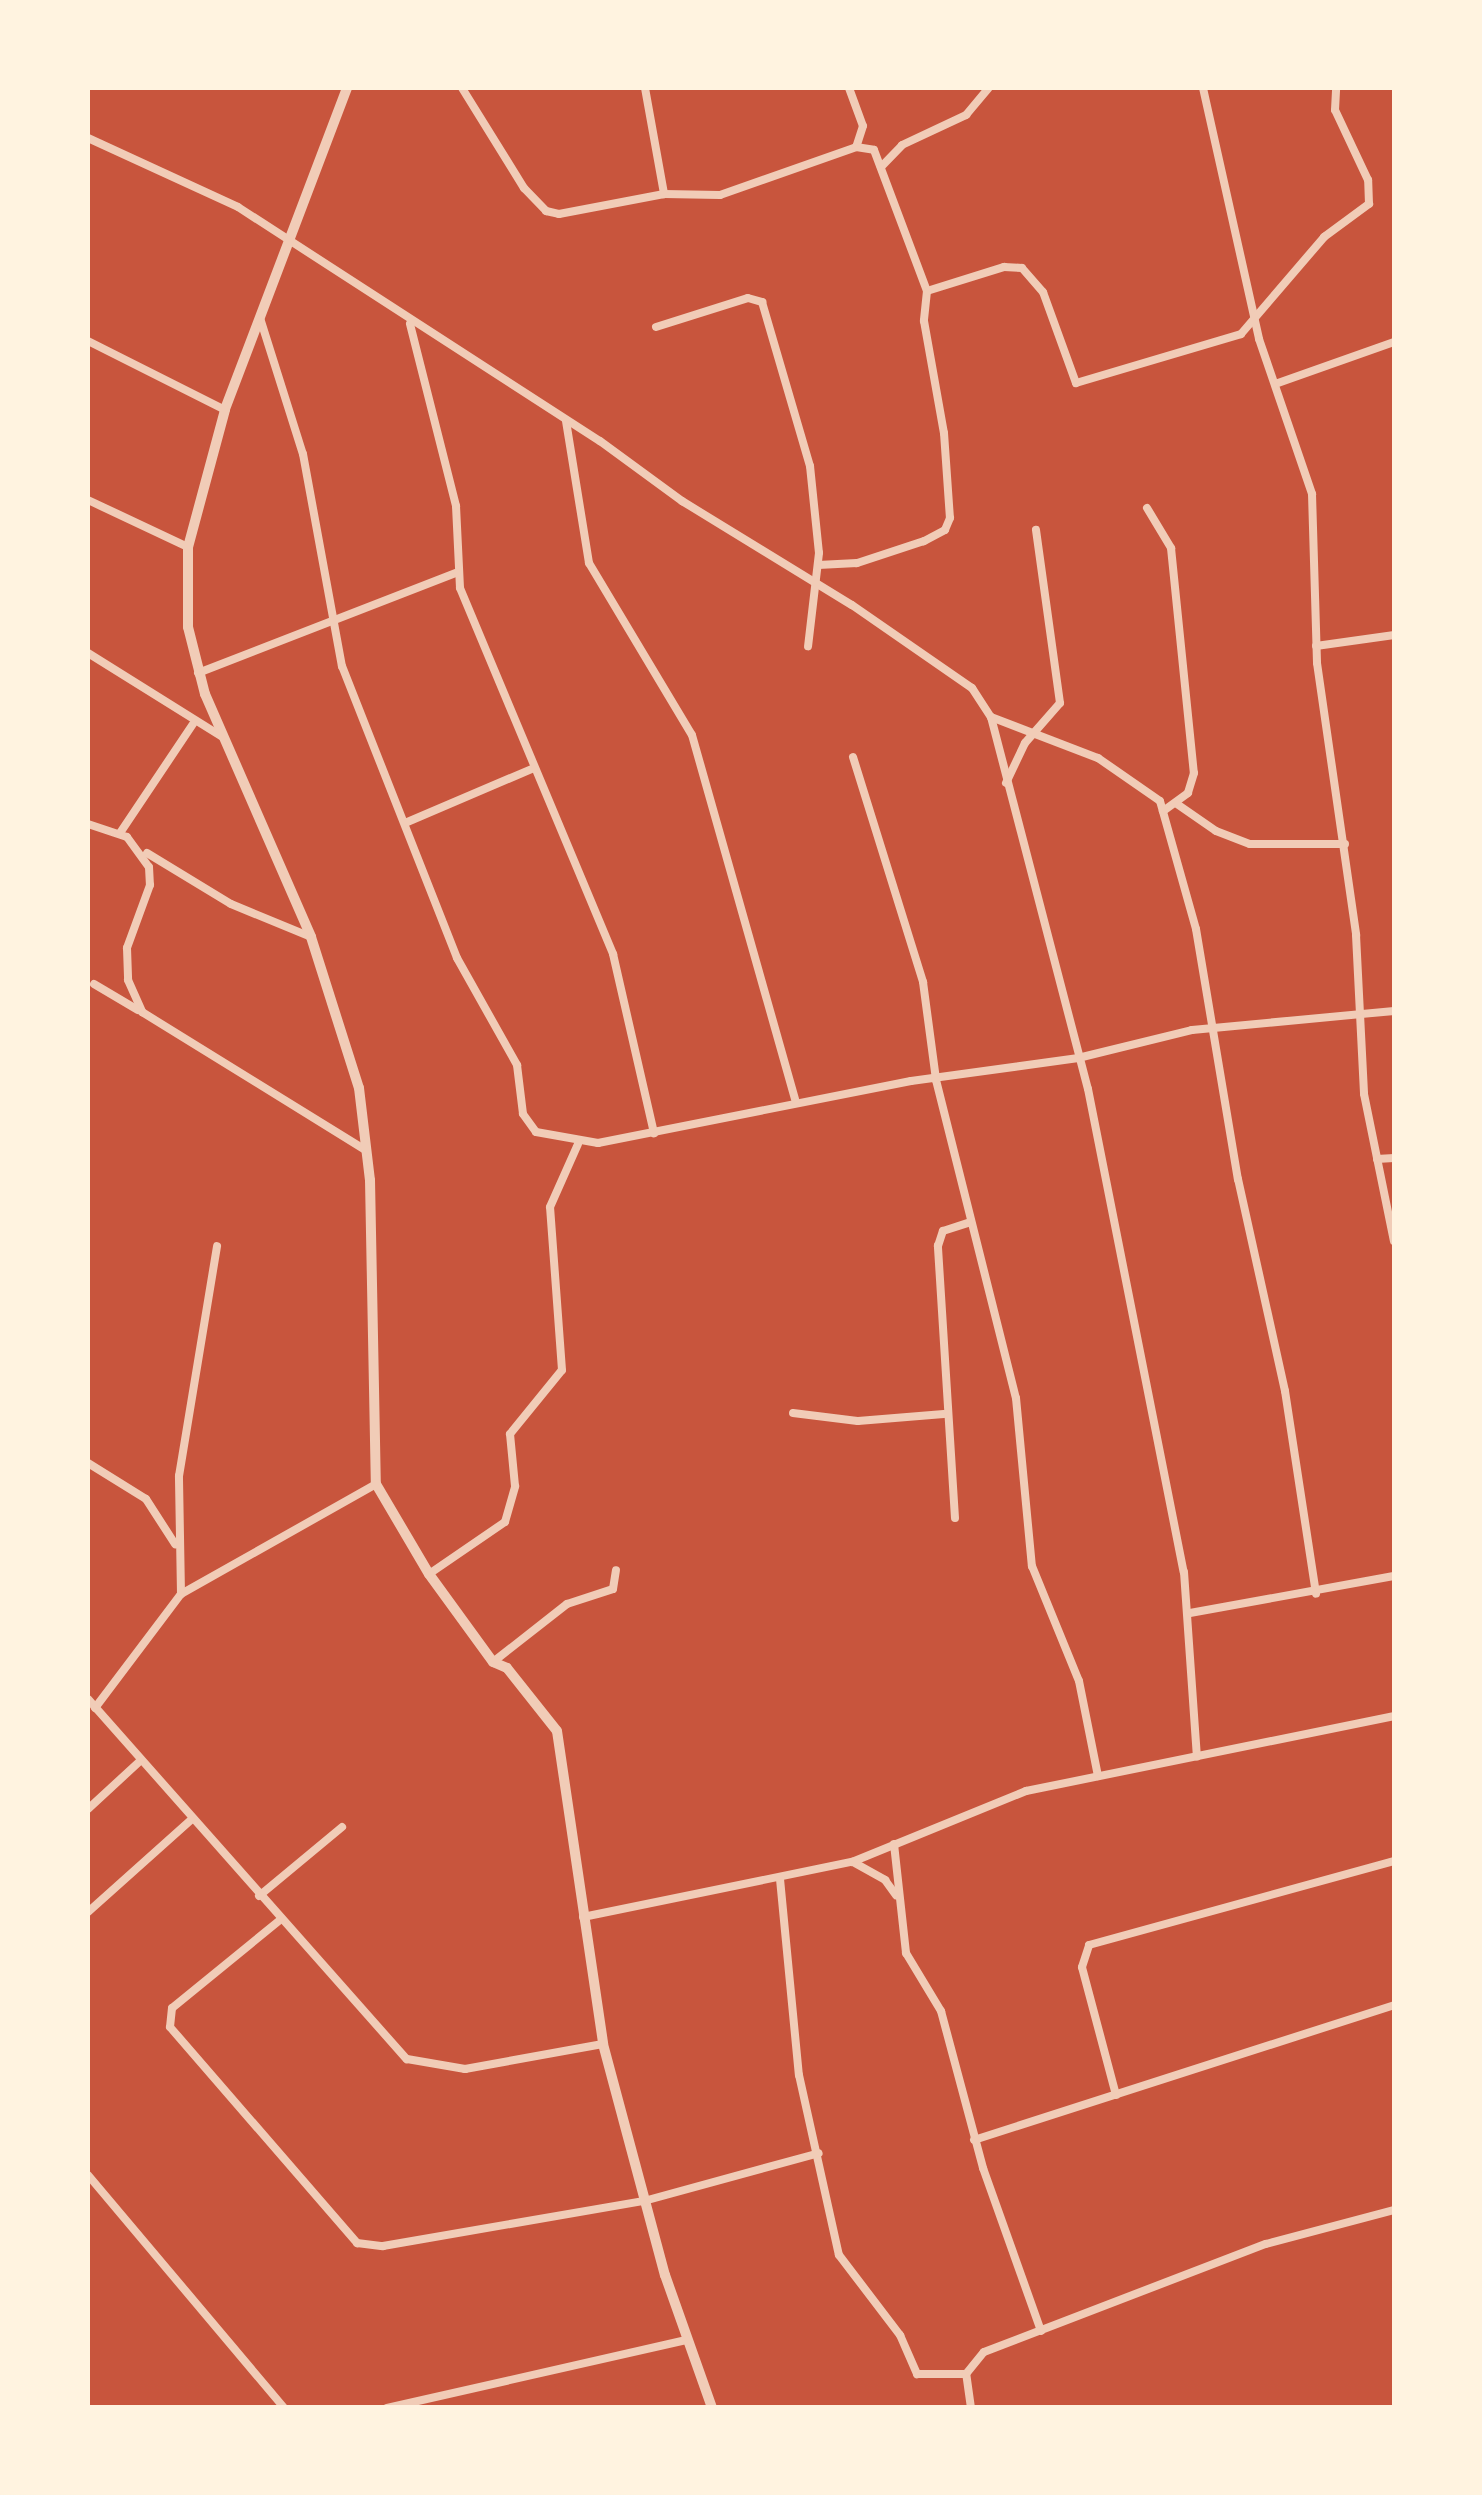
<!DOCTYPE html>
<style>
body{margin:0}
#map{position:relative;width:1482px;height:2495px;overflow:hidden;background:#c8553d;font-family:"PT Sans Narrow",sans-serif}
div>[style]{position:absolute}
.minor>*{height:8px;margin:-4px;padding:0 4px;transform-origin:4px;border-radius:4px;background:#f1ccb7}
.tertiary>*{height:10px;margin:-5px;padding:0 5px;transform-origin:5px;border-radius:5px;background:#f1ccb7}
span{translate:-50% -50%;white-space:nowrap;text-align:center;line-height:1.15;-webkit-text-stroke:10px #fff3e0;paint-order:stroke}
.frame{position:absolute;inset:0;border:90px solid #fff3e0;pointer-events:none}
</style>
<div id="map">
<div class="minor">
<i style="left:462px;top:88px;width:118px;rotate:58.2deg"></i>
<i style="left:524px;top:188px;width:32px;rotate:46deg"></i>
<i style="left:546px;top:211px;width:13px;rotate:13deg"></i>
<i style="left:559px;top:214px;width:107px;rotate:-10.8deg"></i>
<i style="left:664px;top:194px;width:56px;rotate:1deg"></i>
<i style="left:720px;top:195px;width:144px;rotate:-19.4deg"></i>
<i style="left:856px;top:147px;width:18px;rotate:9deg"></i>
<i style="left:874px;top:150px;width:151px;rotate:69.4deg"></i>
<i style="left:927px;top:291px;width:30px;rotate:96deg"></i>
<i style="left:924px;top:321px;width:114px;rotate:79.9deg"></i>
<i style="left:944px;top:433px;width:85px;rotate:86deg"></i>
<i style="left:950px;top:518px;width:13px;rotate:113deg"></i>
<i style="left:945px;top:530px;width:24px;rotate:152deg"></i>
<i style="left:924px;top:541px;width:71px;rotate:161.8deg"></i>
<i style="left:857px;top:563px;width:39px;rotate:177deg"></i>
<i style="left:645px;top:88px;width:108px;rotate:79.8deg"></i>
<i style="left:849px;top:88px;width:40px;rotate:69.8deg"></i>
<i style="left:863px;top:126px;width:22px;rotate:108deg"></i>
<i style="left:1203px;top:88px;width:257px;rotate:77.4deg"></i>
<i style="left:1259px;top:339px;width:164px;rotate:71.1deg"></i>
<i style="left:1312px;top:494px;width:169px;rotate:88.3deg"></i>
<i style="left:1317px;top:663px;width:275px;rotate:81.8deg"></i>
<i style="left:1356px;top:935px;width:159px;rotate:87.1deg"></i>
<i style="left:1364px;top:1094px;width:150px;rotate:78.5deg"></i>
<i style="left:88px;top:138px;width:165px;rotate:24.7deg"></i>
<i style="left:238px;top:207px;width:431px;rotate:32.9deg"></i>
<i style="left:600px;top:441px;width:102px;rotate:36.2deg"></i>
<i style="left:682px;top:501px;width:199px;rotate:31.5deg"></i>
<i style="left:852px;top:605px;width:146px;rotate:34.7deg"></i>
<i style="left:972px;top:688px;width:35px;rotate:57deg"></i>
<i style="left:991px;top:717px;width:115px;rotate:21deg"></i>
<i style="left:1098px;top:758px;width:75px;rotate:34.7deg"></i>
<i style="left:1160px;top:801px;width:133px;rotate:74.3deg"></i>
<i style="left:1196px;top:929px;width:254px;rotate:80.5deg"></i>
<i style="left:1238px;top:1179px;width:217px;rotate:77.5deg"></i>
<i style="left:1285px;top:1391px;width:205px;rotate:81.3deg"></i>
<i style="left:881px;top:167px;width:30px;rotate:-46deg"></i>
<i style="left:902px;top:145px;width:71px;rotate:-25.1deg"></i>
<i style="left:966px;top:115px;width:35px;rotate:-50deg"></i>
<i style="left:927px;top:291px;width:81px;rotate:-17.3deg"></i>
<i style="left:1004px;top:267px;width:18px;rotate:3deg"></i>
<i style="left:1022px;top:268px;width:32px;rotate:49deg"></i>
<i style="left:1043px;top:292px;width:97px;rotate:70.1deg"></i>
<i style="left:1076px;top:383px;width:172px;rotate:-16.5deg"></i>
<i style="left:1241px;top:334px;width:128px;rotate:-49.4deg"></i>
<i style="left:1324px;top:237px;width:56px;rotate:-36.3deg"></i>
<i style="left:1369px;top:204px;width:24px;rotate:-92deg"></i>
<i style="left:1368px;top:180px;width:77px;rotate:-115.2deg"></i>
<i style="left:1335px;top:110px;width:22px;rotate:-87deg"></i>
<i style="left:260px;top:318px;width:143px;rotate:72.5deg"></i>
<i style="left:303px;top:454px;width:216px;rotate:79.6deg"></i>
<i style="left:342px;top:666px;width:314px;rotate:68.5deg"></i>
<i style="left:457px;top:958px;width:123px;rotate:60.7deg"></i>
<i style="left:517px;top:1065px;width:49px;rotate:83deg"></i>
<i style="left:523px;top:1114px;width:22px;rotate:54deg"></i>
<i style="left:536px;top:1132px;width:63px;rotate:10.1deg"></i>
<i style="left:598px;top:1143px;width:319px;rotate:-11.2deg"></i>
<i style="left:911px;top:1081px;width:169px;rotate:-7.8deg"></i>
<i style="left:1078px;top:1058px;width:117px;rotate:-13.8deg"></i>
<i style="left:1192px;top:1030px;width:203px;rotate:-5.4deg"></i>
<i style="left:410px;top:324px;width:188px;rotate:75.8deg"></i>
<i style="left:456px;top:506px;width:82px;rotate:87.2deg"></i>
<i style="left:460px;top:588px;width:397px;rotate:67.3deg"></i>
<i style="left:613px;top:954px;width:184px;rotate:77.1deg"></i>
<i style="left:656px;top:327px;width:96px;rotate:-17.5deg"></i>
<i style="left:748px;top:298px;width:15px;rotate:16deg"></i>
<i style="left:762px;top:302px;width:171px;rotate:73.7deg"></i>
<i style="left:810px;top:466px;width:87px;rotate:84.1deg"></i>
<i style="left:819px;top:553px;width:94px;rotate:96.7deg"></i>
<i style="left:88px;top:341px;width:153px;rotate:26.7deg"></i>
<i style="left:1278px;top:383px;width:123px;rotate:-19.5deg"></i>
<i style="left:566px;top:421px;width:144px;rotate:80.8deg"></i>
<i style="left:589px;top:563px;width:200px;rotate:59.1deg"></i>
<i style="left:692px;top:735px;width:381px;rotate:74.2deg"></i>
<i style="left:88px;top:500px;width:110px;rotate:25.2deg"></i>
<i style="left:1147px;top:508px;width:47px;rotate:59deg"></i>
<i style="left:1171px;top:548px;width:226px;rotate:84.2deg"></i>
<i style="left:1194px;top:773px;width:21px;rotate:107deg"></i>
<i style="left:1188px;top:793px;width:31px;rotate:144deg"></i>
<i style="left:1316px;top:646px;width:79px;rotate:-8deg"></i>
<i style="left:88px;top:653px;width:157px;rotate:32deg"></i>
<i style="left:198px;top:673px;width:277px;rotate:-21.2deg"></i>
<i style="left:991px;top:717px;width:384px;rotate:75.4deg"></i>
<i style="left:1088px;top:1089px;width:492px;rotate:78.8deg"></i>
<i style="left:1184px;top:1572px;width:185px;rotate:86deg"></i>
<i style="left:853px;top:757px;width:236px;rotate:72.7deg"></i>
<i style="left:923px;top:982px;width:99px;rotate:82.4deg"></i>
<i style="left:936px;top:1080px;width:328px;rotate:75.9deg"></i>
<i style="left:1016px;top:1398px;width:169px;rotate:84.6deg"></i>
<i style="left:1032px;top:1566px;width:124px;rotate:67.8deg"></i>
<i style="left:1079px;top:1681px;width:97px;rotate:78.7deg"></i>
<i style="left:1006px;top:783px;width:44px;rotate:-64.6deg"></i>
<i style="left:1025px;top:743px;width:53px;rotate:-48.8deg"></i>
<i style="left:1060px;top:703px;width:175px;rotate:-97.9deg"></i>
<i style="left:1177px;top:804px;width:47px;rotate:34.7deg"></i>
<i style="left:1216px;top:831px;width:36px;rotate:21deg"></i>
<i style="left:1250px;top:844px;width:95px"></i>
<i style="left:405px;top:823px;width:140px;rotate:-23.1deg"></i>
<i style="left:88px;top:824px;width:41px;rotate:18.4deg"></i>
<i style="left:127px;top:837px;width:37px;rotate:54deg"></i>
<i style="left:149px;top:867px;width:18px;rotate:87deg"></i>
<i style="left:150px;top:885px;width:67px;rotate:110.1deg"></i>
<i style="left:127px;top:948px;width:32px;rotate:88deg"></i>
<i style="left:128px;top:980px;width:35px;rotate:66deg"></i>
<i style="left:142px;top:1012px;width:264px;rotate:31.7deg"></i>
<i style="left:120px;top:833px;width:131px;rotate:-56.2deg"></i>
<i style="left:147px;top:853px;width:98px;rotate:31.3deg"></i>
<i style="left:231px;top:904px;width:87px;rotate:22.4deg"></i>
<i style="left:94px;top:984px;width:51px;rotate:30.6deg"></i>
<i style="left:1377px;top:1159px;width:17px;rotate:-3deg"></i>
<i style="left:793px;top:1413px;width:65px;rotate:7deg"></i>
<i style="left:858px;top:1421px;width:86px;rotate:-4.7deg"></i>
<i style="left:88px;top:1463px;width:68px;rotate:31.8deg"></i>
<i style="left:146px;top:1499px;width:54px;rotate:57.2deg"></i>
<i style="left:955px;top:1518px;width:273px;rotate:-93.6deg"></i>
<i style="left:938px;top:1246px;width:16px;rotate:-72deg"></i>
<i style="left:943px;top:1231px;width:28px;rotate:-18deg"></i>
<i style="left:429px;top:1574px;width:92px;rotate:-34.4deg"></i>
<i style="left:505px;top:1522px;width:37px;rotate:-74deg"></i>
<i style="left:515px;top:1486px;width:52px;rotate:-95.5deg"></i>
<i style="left:510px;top:1434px;width:82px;rotate:-50.9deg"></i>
<i style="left:562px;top:1370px;width:163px;rotate:-94.2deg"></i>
<i style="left:550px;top:1207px;width:69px;rotate:-66deg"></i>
<i style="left:181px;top:1594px;width:118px;rotate:-91deg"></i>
<i style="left:179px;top:1476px;width:233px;rotate:-80.6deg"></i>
<i style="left:1190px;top:1613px;width:207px;rotate:-10.3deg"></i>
<i style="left:493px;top:1662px;width:94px;rotate:-38.1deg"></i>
<i style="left:567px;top:1604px;width:48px;rotate:-18.1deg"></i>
<i style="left:613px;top:1589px;width:19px;rotate:-81deg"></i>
<i style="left:88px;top:1699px;width:481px;rotate:48.5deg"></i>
<i style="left:407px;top:2059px;width:59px;rotate:9.8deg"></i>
<i style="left:465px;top:2069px;width:140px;rotate:-10.3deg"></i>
<i style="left:95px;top:1708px;width:143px;rotate:-53deg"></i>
<i style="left:181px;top:1594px;width:224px;rotate:-29.4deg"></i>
<i style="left:88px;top:1809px;width:71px;rotate:-42.7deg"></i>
<i style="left:894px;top:1844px;width:110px;rotate:83.7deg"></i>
<i style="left:906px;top:1953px;width:68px;rotate:58.9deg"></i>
<i style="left:941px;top:2011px;width:163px;rotate:75deg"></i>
<i style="left:983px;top:2168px;width:173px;rotate:70.4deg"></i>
<i style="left:853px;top:1862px;width:37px;rotate:29deg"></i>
<i style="left:885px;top:1880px;width:19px;rotate:54deg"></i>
<i style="left:780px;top:1879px;width:197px;rotate:84.5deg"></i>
<i style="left:799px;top:2075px;width:184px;rotate:77.5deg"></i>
<i style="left:839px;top:2255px;width:101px;rotate:52.7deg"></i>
<i style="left:900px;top:2335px;width:43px;rotate:66.4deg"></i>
<i style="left:917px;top:2374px;width:49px"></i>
<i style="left:259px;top:1896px;width:108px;rotate:-39.7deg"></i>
<i style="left:88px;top:1912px;width:138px;rotate:-41.8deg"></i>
<i style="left:583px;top:1917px;width:275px;rotate:-11.6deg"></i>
<i style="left:852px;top:1862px;width:188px;rotate:-22.2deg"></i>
<i style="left:1026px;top:1791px;width:376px;rotate:-11.5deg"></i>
<i style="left:280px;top:1920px;width:139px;rotate:140.8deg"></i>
<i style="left:172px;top:2008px;width:19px;rotate:96deg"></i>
<i style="left:170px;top:2027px;width:286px;rotate:49.1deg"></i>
<i style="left:357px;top:2243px;width:26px;rotate:7deg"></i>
<i style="left:383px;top:2246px;width:265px;rotate:-9.8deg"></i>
<i style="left:644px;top:2201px;width:181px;rotate:-15.3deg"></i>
<i style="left:1116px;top:2095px;width:132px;rotate:-104.9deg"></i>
<i style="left:1082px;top:1967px;width:23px;rotate:-72deg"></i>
<i style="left:1089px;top:1945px;width:316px;rotate:-15.4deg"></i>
<i style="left:974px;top:2140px;width:441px;rotate:-17.8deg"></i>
<i style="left:88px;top:2175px;width:304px;rotate:49.9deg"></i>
<i style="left:387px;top:2408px;width:308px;rotate:-12.8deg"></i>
<i style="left:971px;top:2408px;width:34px;rotate:-98deg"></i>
<i style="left:966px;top:2374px;width:28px;rotate:-51deg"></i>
<i style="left:984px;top:2352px;width:302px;rotate:-21deg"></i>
<i style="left:1266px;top:2244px;width:132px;rotate:-14.9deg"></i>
</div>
<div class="tertiary">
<i style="left:347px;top:88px;width:344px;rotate:110.8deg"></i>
<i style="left:225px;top:410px;width:142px;rotate:105.1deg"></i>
<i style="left:188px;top:547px;width:80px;rotate:90deg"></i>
<i style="left:188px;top:627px;width:69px;rotate:75.8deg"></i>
<i style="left:205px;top:694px;width:265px;rotate:66.4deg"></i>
<i style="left:311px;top:937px;width:158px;rotate:72.4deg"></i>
<i style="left:359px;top:1088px;width:93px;rotate:83.2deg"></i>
<i style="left:370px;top:1180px;width:304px;rotate:88.9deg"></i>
<i style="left:376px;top:1484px;width:104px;rotate:59.5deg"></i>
<i style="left:429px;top:1574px;width:109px;rotate:54deg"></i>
<i style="left:493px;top:1662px;width:15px;rotate:23deg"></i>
<i style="left:507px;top:1668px;width:80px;rotate:51.6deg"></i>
<i style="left:557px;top:1731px;width:316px;rotate:81.6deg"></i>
<i style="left:603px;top:2044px;width:239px;rotate:75deg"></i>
<i style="left:665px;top:2275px;width:141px;rotate:70.5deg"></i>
</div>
<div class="frame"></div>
</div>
